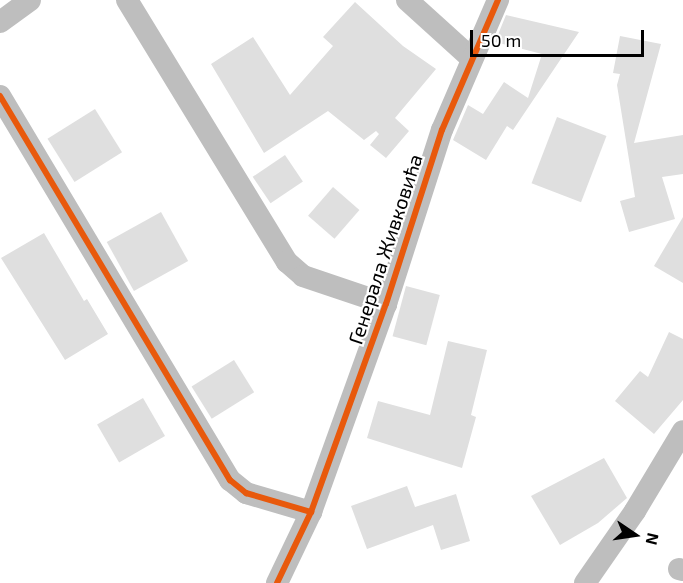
<!DOCTYPE html>
<meta charset="utf-8">
<style>
body{margin:0}
#map{position:relative;width:683px;height:583px;overflow:hidden;background:#fff;font-family:"Exo 2",sans-serif}
div>[style]{position:absolute}
.building>*{inset:0;background:#dfdfdf;transform-origin:0 0}
.minor>*{height:22px;margin:-11px;padding:0 11px;transform-origin:11px;border-radius:11px;background:#bebebe}
.cycleway>*{height:6px;margin:-3px;padding:0 3px;transform-origin:3px;border-radius:3px;background:#e8590c}
span{translate:-50% -50%;white-space:nowrap;text-align:center;line-height:1.15;-webkit-text-stroke:4.5px #fff;paint-order:stroke}
.street-label{font-size:20px;color:#000}
.north{position:absolute;left:605px;top:505px;width:60px;height:60px;-webkit-text-stroke:4px #fff;paint-order:stroke;rotate:103deg;font-size:16px;font-weight:700;line-height:24px;text-align:center;color:#000}
.north::after{content:'';display:block;margin:auto;width:21px;height:27px;background:#000;clip-path:polygon(50% 0,100% 100%,50% 72%,0 100%)}
.scale{position:absolute;left:470px;top:30px;width:174px;height:27px;box-sizing:border-box;border:3px solid #000;border-top:0;padding-left:8px;font-size:18px;line-height:21px;white-space:nowrap;color:#000;-webkit-text-stroke:4px #fff;paint-order:stroke}
</style>
<div id="map">
<div class="building">
<i style="clip-path:polygon(355px 2px,403px 46px,436px 69px,395px 118px,409px 131px,386px 158px,370px 145px,379px 134px,376px 131px,364px 140px,328px 111px,264px 153px,211px 64px,253px 37px,290px 95px,333px 46px,323px 37px)"></i>
<i style="clip-path:polygon(506px 15px,579px 32px,513px 130px,507px 126px,486px 160px,453px 140px,468px 105px,483px 114px,504px 82px,528px 98px,542px 54px,495px 42px)"></i>
<i style="clip-path:polygon(620px 36px,661px 44px,634px 143px,683px 135px,683px 174px,662px 177px,675px 219px,629px 232px,620px 201px,635px 197px,617px 85px,620px 74px,613px 73px)"></i>
<i style="left:95px;top:109px;width:51px;height:56px;rotate:58deg"></i>
<i style="left:557px;top:117px;width:53px;height:71px;rotate:21deg"></i>
<i style="left:285px;top:155px;width:32px;height:39px;rotate:56deg"></i>
<i style="left:333px;top:187px;width:35px;height:38px;rotate:41deg"></i>
<i style="left:161px;top:212px;width:56px;height:62px;rotate:61deg"></i>
<i style="clip-path:polygon(683px 217px,683px 283px,654px 266px)"></i>
<i style="clip-path:polygon(44px 233px,84px 301px,87px 299px,108px 334px,65px 360px,1px 258px)"></i>
<i style="left:406px;top:286px;width:35px;height:52px;rotate:15deg"></i>
<i style="clip-path:polygon(669px 332px,683px 339px,683px 400px,654px 434px,615px 401px,640px 371px,648px 377px)"></i>
<i style="clip-path:polygon(448px 341px,487px 350px,471px 415px,476px 417px,462px 468px,367px 438px,378px 401px,430px 415px)"></i>
<i style="left:234px;top:360px;width:38px;height:50px;rotate:58deg"></i>
<i style="left:143px;top:398px;width:44px;height:53px;rotate:60deg"></i>
<i style="clip-path:polygon(604px 458px,627px 498px,598px 523px,560px 545px,531px 496px)"></i>
<i style="clip-path:polygon(407px 486px,415px 507px,456px 494px,470px 541px,441px 550px,433px 525px,367px 549px,351px 506px)"></i>
</div>
<div class="minor">
<i style="left:127px;top:0;width:307px;rotate:58.6deg"></i>
<i style="left:287px;top:262px;width:21px;rotate:41deg"></i>
<i style="left:303px;top:276px;width:88px;rotate:18.6deg"></i>
<i style="left:407px;top:0;width:86px;rotate:42.2deg"></i>
<i style="left:0;top:22px;width:37px;rotate:-36deg"></i>
<i style="left:0;top:96px;width:448px;rotate:59.1deg"></i>
<i style="left:230px;top:480px;width:21px;rotate:39deg"></i>
<i style="left:246px;top:493px;width:68px;rotate:16.3deg"></i>
<i style="left:679px;top:569px;width:4px;rotate:14deg"></i>
<i style="left:277px;top:583px;width:79px;rotate:-64.4deg"></i>
<i style="left:311px;top:512px;width:221px;rotate:-70.2deg"></i>
<i style="left:386px;top:304px;width:183px;rotate:-72.2deg"></i>
<i style="left:442px;top:130px;width:142px;rotate:-66.7deg"></i>
<i style="left:585px;top:583px;width:88px;rotate:-55.2deg"></i>
<i style="left:635px;top:511px;width:93px;rotate:-59deg"></i>
</div>
<div class="cycleway">
<i style="left:0;top:96px;width:448px;rotate:59.1deg"></i>
<i style="left:230px;top:480px;width:21px;rotate:39deg"></i>
<i style="left:246px;top:493px;width:68px;rotate:16.3deg"></i>
<i style="left:277px;top:583px;width:79px;rotate:-64.4deg"></i>
<i style="left:311px;top:512px;width:221px;rotate:-70.2deg"></i>
<i style="left:386px;top:304px;width:183px;rotate:-72.2deg"></i>
<i style="left:442px;top:130px;width:142px;rotate:-66.7deg"></i>
</div>
<div class="street-label">
<span style="left:385px;top:249px;rotate:-72deg">Генерала Живковића</span>
</div>
<div class="north">N</div>
<div class="scale">50 m</div>
</div>
